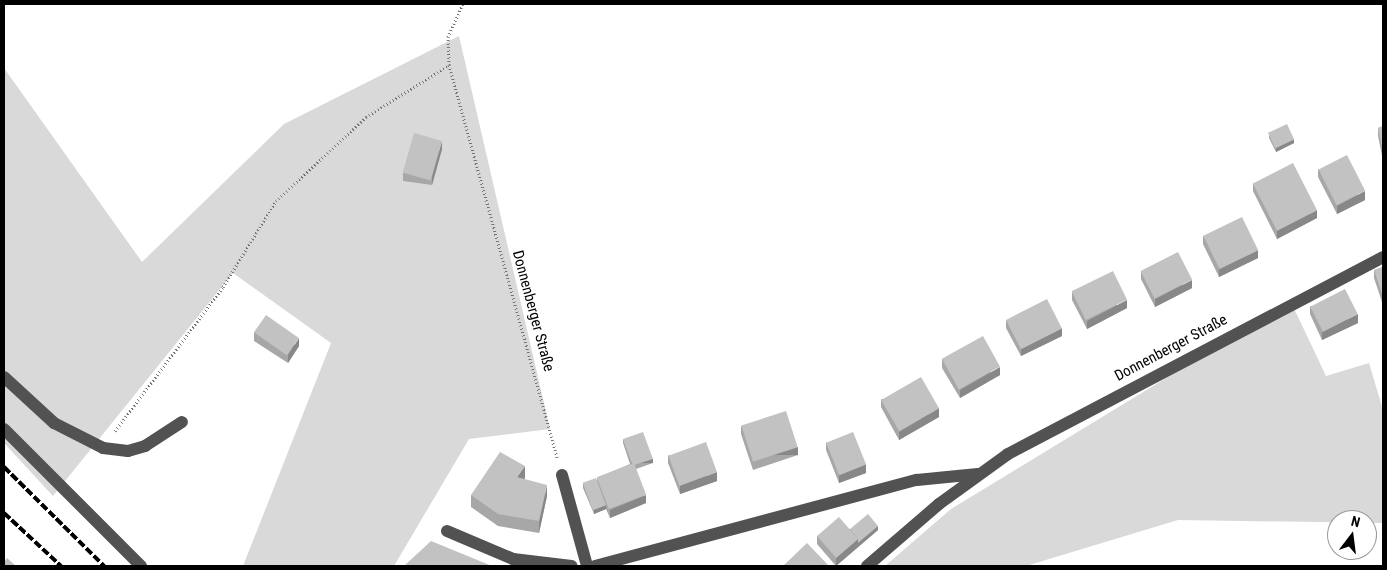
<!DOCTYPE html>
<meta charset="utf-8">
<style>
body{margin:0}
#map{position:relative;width:1387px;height:570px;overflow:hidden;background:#fff;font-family:"Roboto Condensed",sans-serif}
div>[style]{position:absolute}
.green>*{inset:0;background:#d9d9d9}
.path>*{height:3px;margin-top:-1.5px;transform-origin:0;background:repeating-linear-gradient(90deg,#747474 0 1px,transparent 0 3.5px)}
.minor>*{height:12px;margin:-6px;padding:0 6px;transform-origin:6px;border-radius:6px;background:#525252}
.rail>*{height:4px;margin-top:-2px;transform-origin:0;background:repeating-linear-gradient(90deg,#000 0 8px,transparent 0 10.5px)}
.wall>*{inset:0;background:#a7a7a7}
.shaded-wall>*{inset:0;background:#888;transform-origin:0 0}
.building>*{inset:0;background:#c2c2c2;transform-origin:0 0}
span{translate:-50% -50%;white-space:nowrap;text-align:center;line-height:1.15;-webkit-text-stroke:5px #fff;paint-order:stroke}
.street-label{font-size:15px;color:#000}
.frame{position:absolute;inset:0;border:5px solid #000;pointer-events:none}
.north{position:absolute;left:1327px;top:510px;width:50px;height:50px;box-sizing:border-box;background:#fff;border:1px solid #999;border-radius:50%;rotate:15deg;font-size:14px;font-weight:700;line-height:20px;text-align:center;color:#000}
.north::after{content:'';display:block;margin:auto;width:18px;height:22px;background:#000;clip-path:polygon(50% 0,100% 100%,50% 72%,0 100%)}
</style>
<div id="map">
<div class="green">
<i style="clip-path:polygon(459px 36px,550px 429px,469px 439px,394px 566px,243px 566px,331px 343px,233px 273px,53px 496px,4px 443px,4px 68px,142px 262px,284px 124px)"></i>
<i style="clip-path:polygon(1291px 302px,1326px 376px,1369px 363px,1383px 410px,1383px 523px,1178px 520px,1026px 566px,885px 566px,951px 509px)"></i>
</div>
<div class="path">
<i style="left:449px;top:65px;width:408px;rotate:74.6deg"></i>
<i style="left:115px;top:431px;width:180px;rotate:-53.1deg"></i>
<i style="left:223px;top:287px;width:101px;rotate:-58.4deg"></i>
<i style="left:276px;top:201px;width:123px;rotate:-43deg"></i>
<i style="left:366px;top:117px;width:98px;rotate:-32.1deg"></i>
<i style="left:449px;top:65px;width:28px;rotate:-92deg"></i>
<i style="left:448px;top:37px;width:36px;rotate:-66deg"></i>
</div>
<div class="minor">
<i style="left:4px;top:377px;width:68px;rotate:42.6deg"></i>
<i style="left:54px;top:423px;width:55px;rotate:27deg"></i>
<i style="left:103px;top:448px;width:25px;rotate:7deg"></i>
<i style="left:128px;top:451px;width:18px;rotate:-16deg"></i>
<i style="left:145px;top:446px;width:44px;rotate:-33deg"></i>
<i style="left:4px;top:429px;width:194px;rotate:45deg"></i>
<i style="left:562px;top:475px;width:94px;rotate:74.6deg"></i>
<i style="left:447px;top:531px;width:72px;rotate:23deg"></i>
<i style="left:513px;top:559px;width:59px;rotate:6.8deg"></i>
<i style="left:595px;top:566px;width:333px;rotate:-15deg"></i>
<i style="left:917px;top:480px;width:61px;rotate:-5.6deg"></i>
<i style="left:867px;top:566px;width:95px;rotate:-40.7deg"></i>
<i style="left:939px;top:504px;width:85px;rotate:-35.9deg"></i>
<i style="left:1008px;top:454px;width:424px;rotate:-27.7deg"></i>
</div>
<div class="rail">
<i style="left:4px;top:467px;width:141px;rotate:44.7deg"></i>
<i style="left:4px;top:513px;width:78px;rotate:42.9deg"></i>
</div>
<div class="wall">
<i style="clip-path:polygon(1383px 126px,1383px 160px,1378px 136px,1378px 128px)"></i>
<i style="clip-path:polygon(1269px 134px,1294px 143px,1276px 152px,1269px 138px)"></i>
<i style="clip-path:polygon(442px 149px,432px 185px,403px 181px,403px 173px)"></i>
<i style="clip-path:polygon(1318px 169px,1365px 200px,1337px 214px,1318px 177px)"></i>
<i style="clip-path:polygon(1253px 183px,1317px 218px,1277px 239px,1253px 191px)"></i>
<i style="clip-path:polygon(1203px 236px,1258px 258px,1219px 277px,1203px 244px)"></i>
<i style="clip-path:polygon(1383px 267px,1383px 305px,1374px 278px,1374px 270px)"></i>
<i style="clip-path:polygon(1141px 271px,1192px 288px,1155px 307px,1141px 279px)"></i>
<i style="clip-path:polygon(1072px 292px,1127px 308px,1087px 329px,1072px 300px)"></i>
<i style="clip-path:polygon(1310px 306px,1358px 323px,1322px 340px,1310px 314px)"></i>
<i style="clip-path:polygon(1006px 320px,1062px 336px,1021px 356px,1006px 328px)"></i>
<i style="clip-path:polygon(254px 332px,299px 346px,288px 363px,254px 341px)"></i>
<i style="clip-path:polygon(942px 359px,1000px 375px,960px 398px,942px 368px)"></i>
<i style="clip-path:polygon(881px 399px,939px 417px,899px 440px,881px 407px)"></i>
<i style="clip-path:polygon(741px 426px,798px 455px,753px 470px,741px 434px)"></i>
<i style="clip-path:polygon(623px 439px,653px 463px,636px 469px,646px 503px,610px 518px,606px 509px,594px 514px,583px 488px,583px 483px,597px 481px,597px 478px,630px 464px,623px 443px)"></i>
<i style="clip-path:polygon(826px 442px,866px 473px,839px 483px,826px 450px)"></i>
<i style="clip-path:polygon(668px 455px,717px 481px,680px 494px,668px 463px)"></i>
<i style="clip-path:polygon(525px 478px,524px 479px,547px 496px,539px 533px,498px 526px,471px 507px,471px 495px)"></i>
<i style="clip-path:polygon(850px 529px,878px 530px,836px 566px,817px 544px,817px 536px)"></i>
</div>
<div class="shaded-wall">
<i style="clip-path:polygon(1294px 139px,1294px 143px,1276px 152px,1276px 148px)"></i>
<i style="clip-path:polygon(442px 141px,442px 149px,432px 185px,432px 177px)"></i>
<i style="clip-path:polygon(1365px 191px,1365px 200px,1337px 214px,1337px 206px)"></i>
<i style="clip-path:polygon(1317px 210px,1317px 218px,1277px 239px,1277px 231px)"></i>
<i style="clip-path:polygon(1258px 250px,1258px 258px,1219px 277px,1219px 269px)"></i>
<i style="clip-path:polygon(1192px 280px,1192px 288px,1155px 307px,1155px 299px)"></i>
<i style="clip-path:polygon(1127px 300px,1127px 308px,1087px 329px,1087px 321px)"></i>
<i style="clip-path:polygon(1358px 314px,1358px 323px,1322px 340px,1322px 332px)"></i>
<i style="clip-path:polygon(1062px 328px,1062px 336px,1021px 356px,1021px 348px)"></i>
<i style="clip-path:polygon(299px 338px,299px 346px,288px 363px,288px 355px)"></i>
<i style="clip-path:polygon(1000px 367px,1000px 375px,960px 398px,960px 390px)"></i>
<i style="clip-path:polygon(939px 408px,939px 417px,899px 440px,899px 432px)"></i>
<i style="left:798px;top:447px;width:8px;height:47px;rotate:90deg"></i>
<i style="left:653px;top:459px;width:4px;height:22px;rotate:90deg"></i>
<i style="clip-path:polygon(866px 464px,866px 473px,839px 483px,839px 475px)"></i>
<i style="clip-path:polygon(525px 466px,525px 478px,517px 488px,517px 477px)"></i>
<i style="clip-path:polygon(717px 472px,717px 481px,680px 494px,680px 486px)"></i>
<i style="clip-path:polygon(547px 485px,547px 496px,539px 533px,539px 521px)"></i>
<i style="clip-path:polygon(646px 495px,646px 503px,610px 518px,610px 510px)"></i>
<i style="clip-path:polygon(606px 505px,606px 509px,594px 514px,594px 510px)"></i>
<i style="clip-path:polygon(878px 526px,878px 530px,836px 566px,836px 558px,858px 539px)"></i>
</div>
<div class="building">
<i style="left:1287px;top:124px;width:17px;height:21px;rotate:65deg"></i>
<i style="clip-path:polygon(1383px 126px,1383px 152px,1378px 128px)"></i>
<i style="left:414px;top:133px;width:29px;height:41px;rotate:16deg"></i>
<i style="left:1347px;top:155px;width:40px;height:32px;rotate:63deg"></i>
<i style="left:1293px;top:163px;width:53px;height:45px;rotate:63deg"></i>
<i style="left:1242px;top:217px;width:37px;height:43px;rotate:64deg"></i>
<i style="left:1178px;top:252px;width:31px;height:42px;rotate:63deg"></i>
<i style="clip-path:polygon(1383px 267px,1383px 297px,1374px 270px)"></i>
<i style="left:1113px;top:271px;width:32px;height:46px;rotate:64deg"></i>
<i style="left:1345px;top:289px;width:28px;height:39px;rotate:63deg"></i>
<i style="left:1047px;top:299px;width:33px;height:46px;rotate:63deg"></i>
<i style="left:266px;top:315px;width:40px;height:21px;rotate:35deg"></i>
<i style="left:983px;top:336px;width:35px;height:47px;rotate:61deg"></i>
<i style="left:921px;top:377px;width:36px;height:46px;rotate:60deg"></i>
<i style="left:786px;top:411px;width:38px;height:47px;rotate:72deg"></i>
<i style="clip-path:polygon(643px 432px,653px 459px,634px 465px,634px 463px,632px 464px,623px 439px)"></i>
<i style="left:853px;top:432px;width:35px;height:29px;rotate:68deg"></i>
<i style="left:706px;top:442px;width:32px;height:40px;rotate:70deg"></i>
<i style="clip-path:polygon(500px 452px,525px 466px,517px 477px,547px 485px,539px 521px,498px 514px,471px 495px)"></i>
<i style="left:634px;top:463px;width:34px;height:40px;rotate:69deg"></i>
<i style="left:596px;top:478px;width:29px;height:14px;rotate:70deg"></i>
<i style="clip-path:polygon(868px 514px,878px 526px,858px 543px,858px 539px,850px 529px)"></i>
<i style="left:839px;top:517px;width:29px;height:29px;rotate:49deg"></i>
<i style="clip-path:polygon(431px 541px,492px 566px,404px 566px)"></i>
<i style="clip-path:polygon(807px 543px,829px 566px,783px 566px)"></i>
<i style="clip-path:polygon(7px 558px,16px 566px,4px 566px,4px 562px)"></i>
</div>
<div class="street-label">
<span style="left:533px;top:311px;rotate:75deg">Donnenberger Straße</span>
<span style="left:1171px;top:348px;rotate:-28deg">Donnenberger Straße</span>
</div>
<div class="frame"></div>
<div class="north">N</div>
</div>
